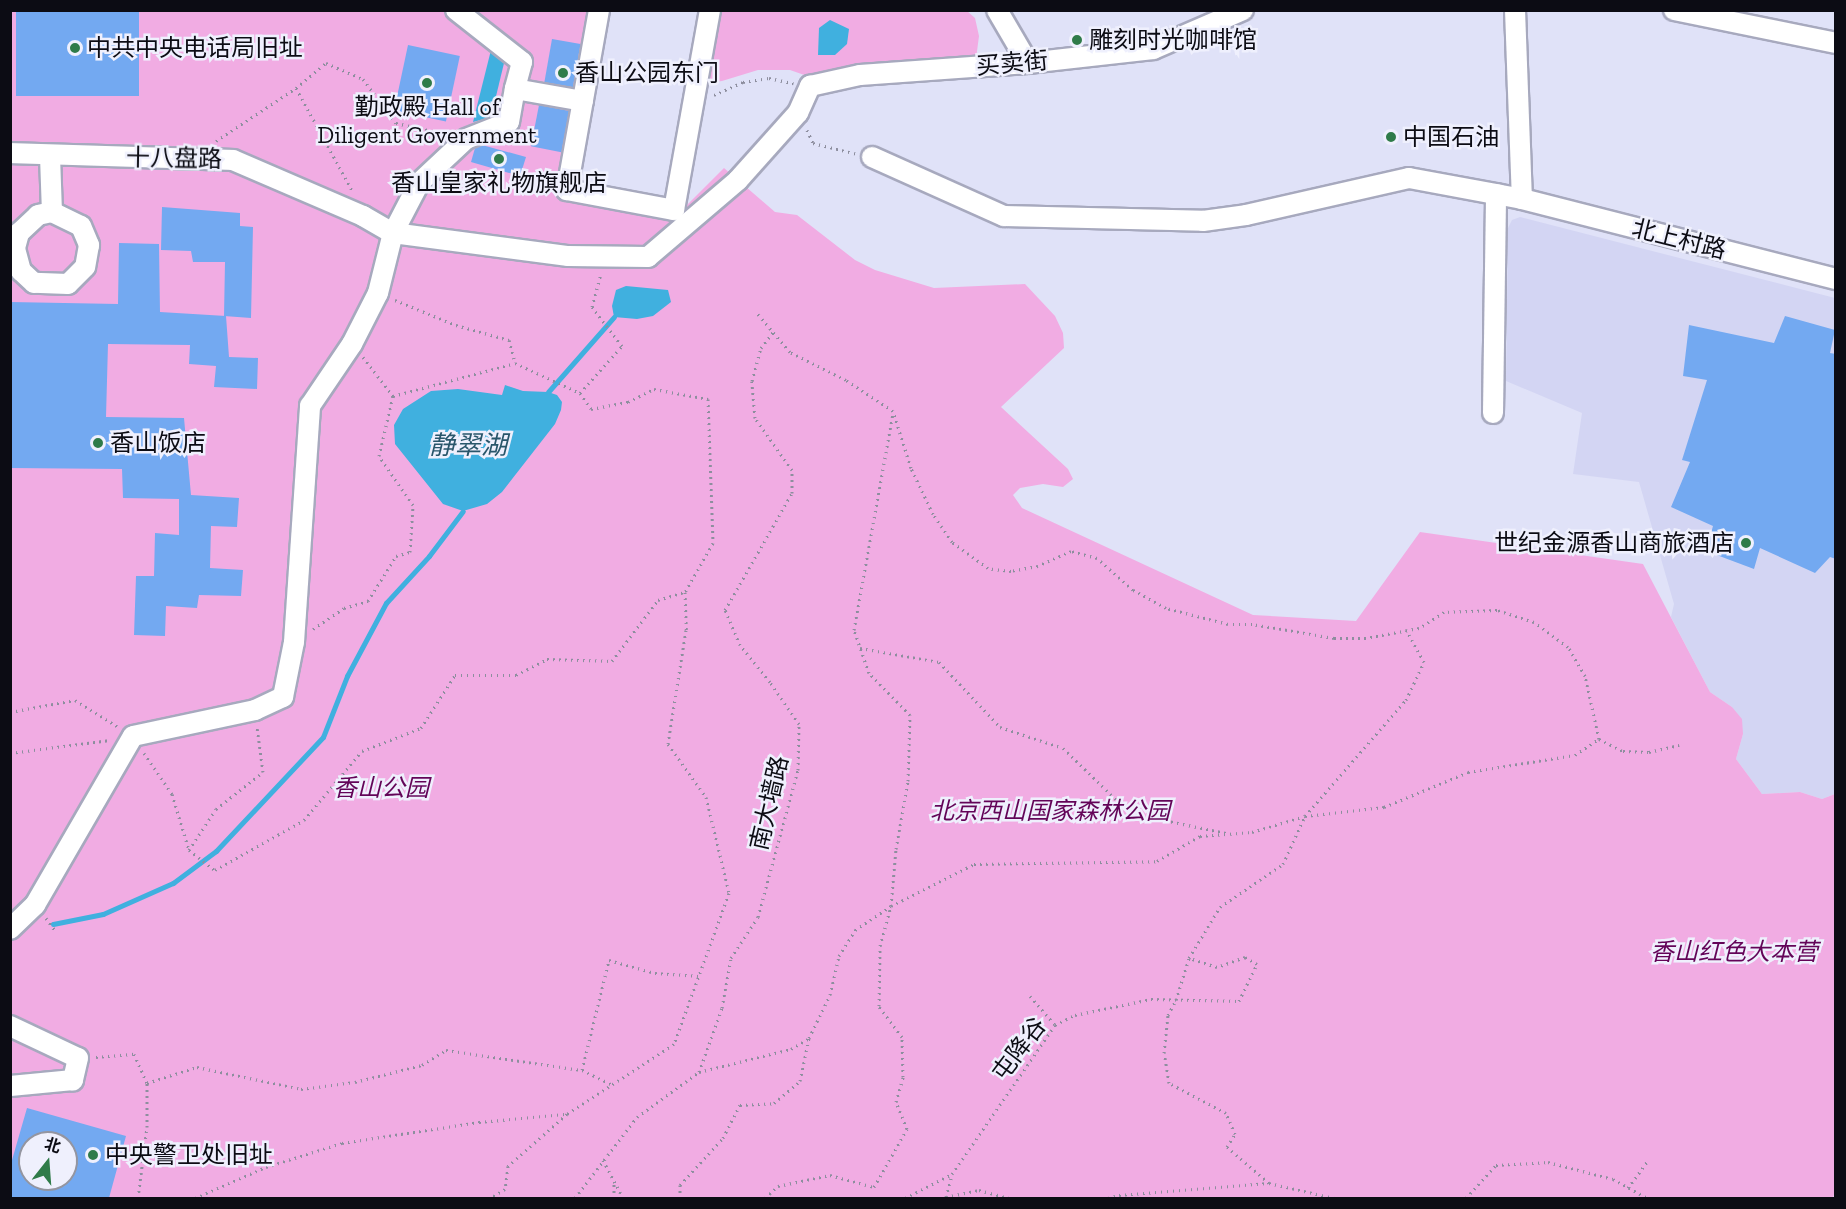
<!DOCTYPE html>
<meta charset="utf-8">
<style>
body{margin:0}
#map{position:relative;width:1846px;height:1209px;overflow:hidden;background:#e0e2f8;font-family:"Zilla Slab","Noto Sans SC",serif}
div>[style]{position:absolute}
.built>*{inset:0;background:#d3d5f3}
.green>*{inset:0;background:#f1ace3}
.water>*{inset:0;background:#40b0df}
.stream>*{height:5px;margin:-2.5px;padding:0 2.5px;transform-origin:2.5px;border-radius:2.5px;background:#40b0df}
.building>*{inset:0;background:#73a9f1;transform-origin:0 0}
.path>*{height:3px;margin-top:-1.5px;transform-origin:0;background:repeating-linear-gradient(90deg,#8d8e9e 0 1.5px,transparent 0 6px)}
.roads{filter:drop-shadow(2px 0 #a7a9be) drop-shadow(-2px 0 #a7a9be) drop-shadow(0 2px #a7a9be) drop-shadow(0 -2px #a7a9be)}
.minor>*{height:20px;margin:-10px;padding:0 10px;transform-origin:10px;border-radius:10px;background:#fff}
.dots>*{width:16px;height:16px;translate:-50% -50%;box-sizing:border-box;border:3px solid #eff0fd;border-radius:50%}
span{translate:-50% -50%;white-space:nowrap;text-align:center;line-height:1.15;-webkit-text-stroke:5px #eff0fd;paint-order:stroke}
.poi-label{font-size:24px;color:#0c0c14}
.left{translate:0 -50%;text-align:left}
.right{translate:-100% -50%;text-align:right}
.street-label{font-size:24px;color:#0c0c14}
.park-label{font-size:24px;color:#630458;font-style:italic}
.water-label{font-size:26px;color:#29566b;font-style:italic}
.frame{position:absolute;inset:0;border:12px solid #0c0c14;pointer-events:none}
.north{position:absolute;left:18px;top:1131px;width:60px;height:60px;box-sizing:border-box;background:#eff0fd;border:2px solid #9495a0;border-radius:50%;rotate:17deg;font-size:16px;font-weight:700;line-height:24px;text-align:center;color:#0c0c14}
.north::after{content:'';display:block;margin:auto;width:21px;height:27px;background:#2f7b49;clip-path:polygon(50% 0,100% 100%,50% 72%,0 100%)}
</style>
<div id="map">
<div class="built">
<i style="clip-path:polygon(1520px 217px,1835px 298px,1835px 794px,1822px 799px,1800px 792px,1762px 794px,1736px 759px,1743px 734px,1732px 707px,1710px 692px,1671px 617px,1674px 604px,1639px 482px,1573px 474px,1582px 413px,1506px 381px,1508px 228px,1512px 220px)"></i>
</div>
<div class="green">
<i style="clip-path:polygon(evenodd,10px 11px,599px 11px,567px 190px,681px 211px,724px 168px,775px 212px,797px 215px,855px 260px,875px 270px,934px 288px,1025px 284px,1055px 316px,1063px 333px,1064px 348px,1001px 407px,1068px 469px,1073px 479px,1063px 487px,1043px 484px,1020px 488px,1013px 495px,1022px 508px,1253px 615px,1356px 621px,1420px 532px,1643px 564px,1710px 692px,1732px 707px,1742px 719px,1743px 734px,1736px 759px,1762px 794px,1800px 792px,1822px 799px,1835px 794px,1836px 1187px,1833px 1198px,11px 1198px,10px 11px,30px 1143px,66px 1143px,66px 1179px,30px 1179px,30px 1143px)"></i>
<i style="clip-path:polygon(710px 11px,967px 11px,975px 18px,979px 36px,976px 59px,810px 77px,790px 70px,758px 70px,722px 81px,695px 85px)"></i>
</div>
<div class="water">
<i style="clip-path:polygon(830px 20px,849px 29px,847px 44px,835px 55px,818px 55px,819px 28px)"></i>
<i style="clip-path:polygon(492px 46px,505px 59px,491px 117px,473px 122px)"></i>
<i style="clip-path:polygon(626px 286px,668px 290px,671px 302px,653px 316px,637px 319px,614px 317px,612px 306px,616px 290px)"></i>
<i style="clip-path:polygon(505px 385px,523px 391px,548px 392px,557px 395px,562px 402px,561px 410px,555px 424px,502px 492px,487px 504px,463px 511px,443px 504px,395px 444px,394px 425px,403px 409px,431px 391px,458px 389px,502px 395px)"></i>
</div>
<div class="stream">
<i style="left:548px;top:392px;width:100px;rotate:-48.7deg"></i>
<i style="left:53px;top:924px;width:51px;rotate:-11.3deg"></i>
<i style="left:103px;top:914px;width:77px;rotate:-23.9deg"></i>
<i style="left:173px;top:883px;width:54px;rotate:-36.7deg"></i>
<i style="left:216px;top:851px;width:156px;rotate:-46.8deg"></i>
<i style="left:323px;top:737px;width:66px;rotate:-68.5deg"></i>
<i style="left:347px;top:676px;width:83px;rotate:-61.9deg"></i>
<i style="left:386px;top:603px;width:64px;rotate:-47.5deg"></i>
<i style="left:429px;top:556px;width:56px;rotate:-52.9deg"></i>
</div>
<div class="building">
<i style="left:16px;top:10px;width:123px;height:86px"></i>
<i style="left:552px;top:39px;width:29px;height:44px;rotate:10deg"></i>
<i style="left:408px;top:45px;width:53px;height:67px;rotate:12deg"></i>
<i style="left:539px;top:105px;width:31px;height:42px;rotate:11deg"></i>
<i style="clip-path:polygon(482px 145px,526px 157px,520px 176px,471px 162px,475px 148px)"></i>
<i style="clip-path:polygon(162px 207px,240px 213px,240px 226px,253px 227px,251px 318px,224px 316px,225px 262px,193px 262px,191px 251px,161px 250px)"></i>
<i style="clip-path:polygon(119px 243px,159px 244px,160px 312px,226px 316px,229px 357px,258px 358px,257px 389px,214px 387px,216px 366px,189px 364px,190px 345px,108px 344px,106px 417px,184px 418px,191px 495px,239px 498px,237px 527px,211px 526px,210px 568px,243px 570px,241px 596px,199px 595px,197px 608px,166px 606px,165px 636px,134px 635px,136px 576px,154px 576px,155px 533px,179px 535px,179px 499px,123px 498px,122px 469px,10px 468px,10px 302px,118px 304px)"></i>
<i style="clip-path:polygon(1785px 316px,1835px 330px,1830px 353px,1836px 354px,1836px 559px,1830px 557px,1815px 573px,1760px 548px,1754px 569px,1706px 551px,1713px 526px,1671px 507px,1690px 462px,1682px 460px,1707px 380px,1683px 376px,1689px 325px,1774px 343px)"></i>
<i style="clip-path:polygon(evenodd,27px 1108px,126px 1136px,109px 1198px,10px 1198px,10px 1167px,27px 1108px,30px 1143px,66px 1143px,66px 1179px,30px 1179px,30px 1143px)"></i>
</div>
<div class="path">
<i style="left:296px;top:88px;width:39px;rotate:-40deg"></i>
<i style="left:326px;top:63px;width:40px;rotate:23.4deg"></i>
<i style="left:363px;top:79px;width:55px;rotate:53.1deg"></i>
<i style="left:396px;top:123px;width:52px;rotate:12.2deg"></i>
<i style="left:714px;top:95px;width:32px;rotate:-24deg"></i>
<i style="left:743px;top:82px;width:26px;rotate:-9deg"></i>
<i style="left:769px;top:78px;width:25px;rotate:12deg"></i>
<i style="left:807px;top:130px;width:14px;rotate:65deg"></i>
<i style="left:813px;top:143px;width:45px;rotate:14deg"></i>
<i style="left:216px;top:141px;width:96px;rotate:-33.5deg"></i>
<i style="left:296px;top:88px;width:119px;rotate:61.3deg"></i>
<i style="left:395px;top:300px;width:66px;rotate:22.3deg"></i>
<i style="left:456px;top:325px;width:55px;rotate:15.8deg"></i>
<i style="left:509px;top:340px;width:24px;rotate:75deg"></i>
<i style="left:363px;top:357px;width:49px;rotate:52.4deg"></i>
<i style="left:580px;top:393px;width:63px;rotate:-48.2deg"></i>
<i style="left:622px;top:346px;width:49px;rotate:-127.6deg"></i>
<i style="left:592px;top:307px;width:35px;rotate:-75deg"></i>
<i style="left:393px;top:396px;width:126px;rotate:-15.1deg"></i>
<i style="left:515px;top:363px;width:72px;rotate:24.8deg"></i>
<i style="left:580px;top:393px;width:19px;rotate:55deg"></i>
<i style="left:591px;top:409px;width:38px;rotate:-11deg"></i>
<i style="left:628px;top:402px;width:29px;rotate:-27deg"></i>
<i style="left:654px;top:389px;width:55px;rotate:10.5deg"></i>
<i style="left:708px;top:399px;width:144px;rotate:88deg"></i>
<i style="left:713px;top:543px;width:56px;rotate:119.7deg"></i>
<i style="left:685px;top:592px;width:38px;rotate:88deg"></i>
<i style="left:686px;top:630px;width:115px;rotate:99deg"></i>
<i style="left:668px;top:744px;width:65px;rotate:54.4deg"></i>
<i style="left:706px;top:797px;width:99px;rotate:76.5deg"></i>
<i style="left:729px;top:893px;width:161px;rotate:110deg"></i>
<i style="left:674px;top:1044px;width:128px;rotate:146.8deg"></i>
<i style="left:567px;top:1114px;width:79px;rotate:138.6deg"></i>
<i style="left:508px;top:1166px;width:23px;rotate:97deg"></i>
<i style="left:505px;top:1189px;width:17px;rotate:149deg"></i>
<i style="left:313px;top:629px;width:37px;rotate:-34deg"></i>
<i style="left:344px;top:608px;width:25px;rotate:-16deg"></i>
<i style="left:368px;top:601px;width:53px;rotate:-58.1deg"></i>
<i style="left:396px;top:556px;width:15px;rotate:-16deg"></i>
<i style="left:410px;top:552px;width:47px;rotate:-86.3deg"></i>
<i style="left:413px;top:505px;width:60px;rotate:-124.8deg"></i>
<i style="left:379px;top:456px;width:62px;rotate:-76.9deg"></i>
<i style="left:860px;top:648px;width:80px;rotate:10deg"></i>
<i style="left:939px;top:662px;width:89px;rotate:46.8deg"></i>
<i style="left:1000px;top:727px;width:66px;rotate:18.4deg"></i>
<i style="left:1063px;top:748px;width:93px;rotate:44.1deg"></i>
<i style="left:1130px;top:813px;width:98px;rotate:11.8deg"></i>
<i style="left:10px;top:712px;width:66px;rotate:-10.5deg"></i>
<i style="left:75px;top:700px;width:51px;rotate:32.1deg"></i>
<i style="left:1599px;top:739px;width:27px;rotate:27deg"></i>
<i style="left:1623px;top:751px;width:26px;rotate:2deg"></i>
<i style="left:1649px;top:752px;width:31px;rotate:-13deg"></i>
<i style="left:10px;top:753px;width:101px;rotate:-7.4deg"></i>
<i style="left:144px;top:753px;width:50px;rotate:55.7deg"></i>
<i style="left:172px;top:794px;width:59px;rotate:73.1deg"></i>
<i style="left:189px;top:850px;width:33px;rotate:38deg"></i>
<i style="left:215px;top:870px;width:102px;rotate:-29.3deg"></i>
<i style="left:304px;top:820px;width:90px;rotate:-50deg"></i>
<i style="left:362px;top:751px;width:63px;rotate:-21.3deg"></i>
<i style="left:421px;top:728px;width:63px;rotate:-57.3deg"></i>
<i style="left:455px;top:675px;width:61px"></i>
<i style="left:516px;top:675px;width:35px;rotate:-27deg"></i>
<i style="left:547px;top:659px;width:65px;rotate:1.8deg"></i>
<i style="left:612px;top:661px;width:76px;rotate:-53deg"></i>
<i style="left:658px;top:600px;width:28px;rotate:-17deg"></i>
<i style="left:189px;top:850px;width:49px;rotate:-56.6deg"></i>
<i style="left:216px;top:809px;width:60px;rotate:-38.2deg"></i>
<i style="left:263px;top:772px;width:45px;rotate:-97.6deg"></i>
<i style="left:46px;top:918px;width:17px;rotate:54deg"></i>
<i style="left:1030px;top:996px;width:37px;rotate:49deg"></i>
<i style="left:96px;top:1057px;width:38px;rotate:-5deg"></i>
<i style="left:134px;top:1054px;width:32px;rotate:66deg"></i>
<i style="left:147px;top:1083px;width:52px;rotate:-17.7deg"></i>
<i style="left:197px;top:1067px;width:106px;rotate:11.9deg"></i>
<i style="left:301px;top:1089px;width:54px;rotate:-7.4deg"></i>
<i style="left:355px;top:1082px;width:69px;rotate:-14.2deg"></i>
<i style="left:422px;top:1065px;width:28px;rotate:-32deg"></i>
<i style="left:446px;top:1050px;width:137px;rotate:8.4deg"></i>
<i style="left:582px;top:1070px;width:34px;rotate:26deg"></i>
<i style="left:582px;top:1070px;width:113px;rotate:-76.2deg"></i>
<i style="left:609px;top:960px;width:48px;rotate:15.8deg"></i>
<i style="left:655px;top:973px;width:44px;rotate:3.9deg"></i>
<i style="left:699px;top:1072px;width:95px;rotate:-14deg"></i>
<i style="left:791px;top:1049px;width:21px;rotate:-31deg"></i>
<i style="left:809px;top:1038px;width:48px;rotate:-64deg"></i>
<i style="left:830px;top:995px;width:40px;rotate:-77deg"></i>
<i style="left:839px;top:956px;width:31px;rotate:-58deg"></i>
<i style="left:855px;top:930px;width:43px;rotate:-33.7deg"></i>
<i style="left:891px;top:906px;width:93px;rotate:-26.8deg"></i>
<i style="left:974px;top:864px;width:183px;rotate:-0.9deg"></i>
<i style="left:1157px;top:861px;width:50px;rotate:-30.2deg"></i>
<i style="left:1200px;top:836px;width:52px;rotate:-4.4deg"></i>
<i style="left:1252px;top:832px;width:55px;rotate:-16.8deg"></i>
<i style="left:1305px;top:816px;width:80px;rotate:-6.5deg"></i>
<i style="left:1384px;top:807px;width:91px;rotate:-22.6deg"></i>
<i style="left:1468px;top:772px;width:108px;rotate:-9deg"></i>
<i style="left:1575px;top:755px;width:29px;rotate:-34deg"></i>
<i style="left:1599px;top:739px;width:65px;rotate:-102.5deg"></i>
<i style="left:1585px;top:676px;width:34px;rotate:-120deg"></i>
<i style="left:1568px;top:647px;width:42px;rotate:-143.7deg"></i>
<i style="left:1534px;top:622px;width:39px;rotate:-162deg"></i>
<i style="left:1497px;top:610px;width:53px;rotate:177.8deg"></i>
<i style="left:1444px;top:612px;width:30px;rotate:147deg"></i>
<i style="left:1419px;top:628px;width:54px;rotate:169.3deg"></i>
<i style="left:1366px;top:638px;width:32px;rotate:180deg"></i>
<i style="left:1334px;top:638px;width:83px;rotate:-170.3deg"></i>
<i style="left:1252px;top:624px;width:24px;rotate:180deg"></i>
<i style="left:1228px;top:624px;width:64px;rotate:-165.5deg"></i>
<i style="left:1166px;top:608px;width:38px;rotate:-151deg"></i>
<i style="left:1133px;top:590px;width:48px;rotate:-138.4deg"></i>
<i style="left:1097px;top:558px;width:27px;rotate:-165deg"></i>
<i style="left:1071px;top:551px;width:36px;rotate:156deg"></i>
<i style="left:1038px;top:566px;width:27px;rotate:170deg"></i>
<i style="left:1011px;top:571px;width:23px;rotate:-173deg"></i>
<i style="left:988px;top:568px;width:44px;rotate:-144.2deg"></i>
<i style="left:952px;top:542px;width:34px;rotate:-124deg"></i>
<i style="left:933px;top:514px;width:51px;rotate:-115.6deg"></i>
<i style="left:911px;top:468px;width:60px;rotate:-107.5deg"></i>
<i style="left:893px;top:411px;width:56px;rotate:-146.6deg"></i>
<i style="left:846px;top:380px;width:63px;rotate:-153.4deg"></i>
<i style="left:790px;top:352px;width:51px;rotate:-130.2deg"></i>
<i style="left:342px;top:1143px;width:139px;rotate:-8.7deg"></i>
<i style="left:479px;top:1122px;width:86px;rotate:-5.3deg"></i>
<i style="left:603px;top:1160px;width:43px;rotate:62.2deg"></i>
<i style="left:1269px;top:1183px;width:55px;rotate:-139.4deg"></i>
<i style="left:1227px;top:1147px;width:15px;rotate:-58deg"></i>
<i style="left:1235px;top:1134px;width:23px;rotate:-113deg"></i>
<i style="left:1226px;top:1113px;width:64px;rotate:-152.2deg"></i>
<i style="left:1169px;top:1083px;width:30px;rotate:-99deg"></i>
<i style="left:1164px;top:1053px;width:38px;rotate:-84deg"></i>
<i style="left:1168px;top:1015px;width:17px;rotate:-62deg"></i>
<i style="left:1176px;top:1000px;width:44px;rotate:-72.8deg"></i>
<i style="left:1189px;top:958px;width:60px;rotate:-58.7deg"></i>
<i style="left:1220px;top:907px;width:76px;rotate:-34.3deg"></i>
<i style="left:1283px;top:864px;width:53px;rotate:-65.4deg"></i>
<i style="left:1305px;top:816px;width:154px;rotate:-49deg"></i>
<i style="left:1406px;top:700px;width:42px;rotate:-64.7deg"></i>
<i style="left:1424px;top:662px;width:37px;rotate:-119deg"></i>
<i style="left:1628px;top:1188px;width:34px;rotate:-54deg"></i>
<i style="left:946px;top:1197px;width:34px;rotate:-12deg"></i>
<i style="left:979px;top:1190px;width:31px;rotate:15deg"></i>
<i style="left:946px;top:1197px;width:24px;rotate:-75deg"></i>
<i style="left:138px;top:1198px;width:72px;rotate:-82.8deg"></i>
<i style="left:147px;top:1127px;width:44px;rotate:-90deg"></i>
<i style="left:195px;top:1198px;width:77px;rotate:-23.6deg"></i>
<i style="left:266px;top:1167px;width:80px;rotate:-17.5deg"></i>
<i style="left:575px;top:1198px;width:102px;rotate:-52.6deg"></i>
<i style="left:637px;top:1117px;width:77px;rotate:-36deg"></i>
<i style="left:699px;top:1072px;width:68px;rotate:-70.2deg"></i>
<i style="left:722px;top:1008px;width:51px;rotate:-79.8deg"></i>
<i style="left:731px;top:958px;width:49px;rotate:-56.6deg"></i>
<i style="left:758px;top:917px;width:152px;rotate:-74.8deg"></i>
<i style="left:798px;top:770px;width:46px;rotate:-88.8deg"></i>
<i style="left:799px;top:724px;width:51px;rotate:-124.6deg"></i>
<i style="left:770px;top:682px;width:48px;rotate:-129deg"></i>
<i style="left:740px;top:645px;width:38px;rotate:-113deg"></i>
<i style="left:725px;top:610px;width:135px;rotate:-60.2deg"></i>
<i style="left:792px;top:493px;width:23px;rotate:-90deg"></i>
<i style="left:792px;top:470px;width:64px;rotate:-125.4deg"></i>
<i style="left:755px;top:418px;width:37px;rotate:-95deg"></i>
<i style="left:752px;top:381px;width:34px;rotate:-75deg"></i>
<i style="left:761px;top:348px;width:20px;rotate:-53deg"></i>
<i style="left:614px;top:1198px;width:14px;rotate:-90deg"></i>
<i style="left:680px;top:1198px;width:13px;rotate:-90deg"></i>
<i style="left:680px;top:1185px;width:64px;rotate:-47.5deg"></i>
<i style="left:723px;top:1138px;width:37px;rotate:-63deg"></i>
<i style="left:740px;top:1105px;width:34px;rotate:-3deg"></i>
<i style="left:774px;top:1103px;width:34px;rotate:-40deg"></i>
<i style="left:800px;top:1081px;width:44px;rotate:-78.2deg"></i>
<i style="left:765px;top:1198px;width:18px;rotate:-43deg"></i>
<i style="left:778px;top:1186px;width:53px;rotate:-11.9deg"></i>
<i style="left:830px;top:1175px;width:46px;rotate:15.3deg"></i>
<i style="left:874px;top:1187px;width:67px;rotate:-60.4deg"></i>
<i style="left:907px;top:1129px;width:29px;rotate:-112deg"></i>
<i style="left:896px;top:1102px;width:26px;rotate:-74deg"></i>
<i style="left:903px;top:1077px;width:40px;rotate:-91.4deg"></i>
<i style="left:902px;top:1037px;width:39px;rotate:-127deg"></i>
<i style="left:879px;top:1006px;width:60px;rotate:-89deg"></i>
<i style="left:880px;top:946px;width:41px;rotate:-74.6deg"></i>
<i style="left:891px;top:906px;width:57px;rotate:-85deg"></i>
<i style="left:896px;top:849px;width:69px;rotate:-80deg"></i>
<i style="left:908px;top:781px;width:66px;rotate:-88.3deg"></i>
<i style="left:910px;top:715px;width:59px;rotate:-134.3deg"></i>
<i style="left:869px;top:673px;width:46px;rotate:-109.2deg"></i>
<i style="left:854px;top:630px;width:220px;rotate:-79.8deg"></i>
<i style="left:905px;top:1198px;width:53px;rotate:-27.1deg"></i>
<i style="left:952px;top:1174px;width:181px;rotate:-55.3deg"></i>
<i style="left:1055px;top:1025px;width:22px;rotate:-27deg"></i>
<i style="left:1075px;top:1015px;width:78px;rotate:-11.9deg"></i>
<i style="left:1151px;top:999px;width:88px;rotate:1.3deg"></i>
<i style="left:1239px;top:1001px;width:41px;rotate:-64.1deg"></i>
<i style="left:1257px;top:964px;width:14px;rotate:-150deg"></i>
<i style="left:1245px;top:957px;width:30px;rotate:160deg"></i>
<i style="left:1217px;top:967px;width:29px;rotate:-162deg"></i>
<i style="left:1108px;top:1198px;width:11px;rotate:-15deg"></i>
<i style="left:1119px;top:1195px;width:150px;rotate:-4.6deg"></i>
<i style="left:1269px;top:1183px;width:67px;rotate:13deg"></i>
<i style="left:1466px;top:1198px;width:45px;rotate:-47.7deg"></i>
<i style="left:1496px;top:1165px;width:52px;rotate:-3.3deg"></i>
<i style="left:1548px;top:1162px;width:67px;rotate:14.7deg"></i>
<i style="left:1613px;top:1179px;width:39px;rotate:29deg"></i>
</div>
<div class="roads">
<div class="minor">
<i style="left:456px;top:10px;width:84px;rotate:38.2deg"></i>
<i style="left:522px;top:62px;width:28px;rotate:105deg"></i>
<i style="left:515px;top:89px;width:69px;rotate:10deg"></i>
<i style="left:599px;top:10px;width:183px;rotate:100.1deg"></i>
<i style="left:567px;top:190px;width:109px;rotate:10.6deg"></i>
<i style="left:674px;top:210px;width:203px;rotate:-79.8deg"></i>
<i style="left:997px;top:10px;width:61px;rotate:59.7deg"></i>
<i style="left:1515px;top:10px;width:189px;rotate:87.9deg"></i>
<i style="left:1674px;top:10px;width:165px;rotate:11.5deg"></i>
<i style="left:10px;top:153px;width:223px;rotate:1.8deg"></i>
<i style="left:233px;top:160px;width:142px;rotate:23.3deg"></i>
<i style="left:363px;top:216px;width:34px;rotate:30deg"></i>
<i style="left:393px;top:233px;width:177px;rotate:7.5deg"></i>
<i style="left:568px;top:256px;width:80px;rotate:0.7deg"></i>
<i style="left:648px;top:257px;width:118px;rotate:-40.5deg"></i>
<i style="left:738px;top:180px;width:90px;rotate:-48.2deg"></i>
<i style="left:798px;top:113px;width:30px;rotate:-66deg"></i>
<i style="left:810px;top:86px;width:51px;rotate:-12.4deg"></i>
<i style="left:860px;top:75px;width:168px;rotate:-4.1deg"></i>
<i style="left:1028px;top:63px;width:126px;rotate:-6.4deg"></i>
<i style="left:1153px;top:49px;width:98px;rotate:-23.4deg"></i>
<i style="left:50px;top:156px;width:56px;rotate:88deg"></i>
<i style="left:52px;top:212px;width:32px;rotate:26deg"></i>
<i style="left:81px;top:226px;width:21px;rotate:67deg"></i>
<i style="left:89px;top:245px;width:22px;rotate:100deg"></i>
<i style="left:85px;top:267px;width:24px;rotate:135deg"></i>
<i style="left:68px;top:284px;width:34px;rotate:-178deg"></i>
<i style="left:34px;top:283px;width:18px;rotate:-137deg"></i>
<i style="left:21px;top:271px;width:24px;rotate:-105deg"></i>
<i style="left:15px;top:248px;width:16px;rotate:-75deg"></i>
<i style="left:19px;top:233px;width:26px;rotate:-43deg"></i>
<i style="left:38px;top:215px;width:14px;rotate:-12deg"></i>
<i style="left:872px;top:157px;width:145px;rotate:24.1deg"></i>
<i style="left:1004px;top:216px;width:199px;rotate:1.4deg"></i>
<i style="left:1203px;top:221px;width:43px;rotate:-7.9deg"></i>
<i style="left:1246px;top:215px;width:167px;rotate:-12.8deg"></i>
<i style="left:1409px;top:178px;width:115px;rotate:10.5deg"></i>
<i style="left:1522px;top:199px;width:324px;rotate:14.3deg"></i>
<i style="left:1493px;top:413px;width:219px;rotate:-89.2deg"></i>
<i style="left:10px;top:929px;width:35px;rotate:-44deg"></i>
<i style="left:35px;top:905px;width:195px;rotate:-59.9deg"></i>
<i style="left:133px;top:736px;width:125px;rotate:-12deg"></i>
<i style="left:255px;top:710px;width:31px;rotate:-25deg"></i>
<i style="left:283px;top:697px;width:56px;rotate:-78.7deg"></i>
<i style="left:294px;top:642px;width:237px;rotate:-86.1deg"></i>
<i style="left:310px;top:406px;width:75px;rotate:-55.9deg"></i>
<i style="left:352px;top:344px;width:57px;rotate:-63deg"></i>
<i style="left:378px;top:293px;width:62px;rotate:-76deg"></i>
<i style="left:393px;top:233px;width:56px;rotate:-62.5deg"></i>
<i style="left:419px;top:183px;width:64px;rotate:-43.1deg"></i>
<i style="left:466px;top:139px;width:46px;rotate:-21.6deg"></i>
<i style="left:509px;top:122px;width:34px;rotate:-80deg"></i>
<i style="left:10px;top:1026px;width:75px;rotate:25.2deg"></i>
<i style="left:78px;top:1058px;width:23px;rotate:103deg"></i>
<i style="left:73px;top:1080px;width:63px;rotate:174.6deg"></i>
</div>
</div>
<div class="dots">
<i style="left:1077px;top:40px;background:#2f7b49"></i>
<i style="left:75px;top:48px;background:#2f7b49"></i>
<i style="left:563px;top:73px;background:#2f7b49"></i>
<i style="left:427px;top:83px;background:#2f7b49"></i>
<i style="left:1391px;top:137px;background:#2f7b49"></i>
<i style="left:499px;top:159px;background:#2f7b49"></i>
<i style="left:98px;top:443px;background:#2f7b49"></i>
<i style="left:1746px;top:543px;background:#2f7b49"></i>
<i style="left:93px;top:1155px;background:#2f7b49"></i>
</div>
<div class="poi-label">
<span class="left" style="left:1089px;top:40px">雕刻时光咖啡馆</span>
<span class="left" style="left:87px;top:48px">中共中央电话局旧址</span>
<span class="left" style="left:575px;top:73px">香山公园东门</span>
<span style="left:427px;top:121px">勤政殿 Hall of<br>Diligent Government</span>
<span class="left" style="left:1403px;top:137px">中国石油</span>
<span style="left:499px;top:183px">香山皇家礼物旗舰店</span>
<span class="left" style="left:110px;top:443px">香山饭店</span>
<span class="right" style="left:1734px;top:543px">世纪金源香山商旅酒店</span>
<span class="left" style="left:105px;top:1155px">中央警卫处旧址</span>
</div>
<div class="street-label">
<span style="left:1012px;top:63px;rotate:-5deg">买卖街</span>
<span style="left:174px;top:158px;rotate:1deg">十八盘路</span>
<span style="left:1679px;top:239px;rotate:14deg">北上村路</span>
<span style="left:769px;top:803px;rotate:-77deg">南大墙路</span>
<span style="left:1019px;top:1049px;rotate:-53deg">屯降谷</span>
</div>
<div class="park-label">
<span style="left:381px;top:788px">香山公园</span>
<span style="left:1050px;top:811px">北京西山国家森林公园</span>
<span style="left:1734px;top:952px">香山红色大本营</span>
</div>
<div class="water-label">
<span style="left:468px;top:446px">静翠湖</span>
</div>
<div class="frame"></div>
<div class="north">北</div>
</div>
